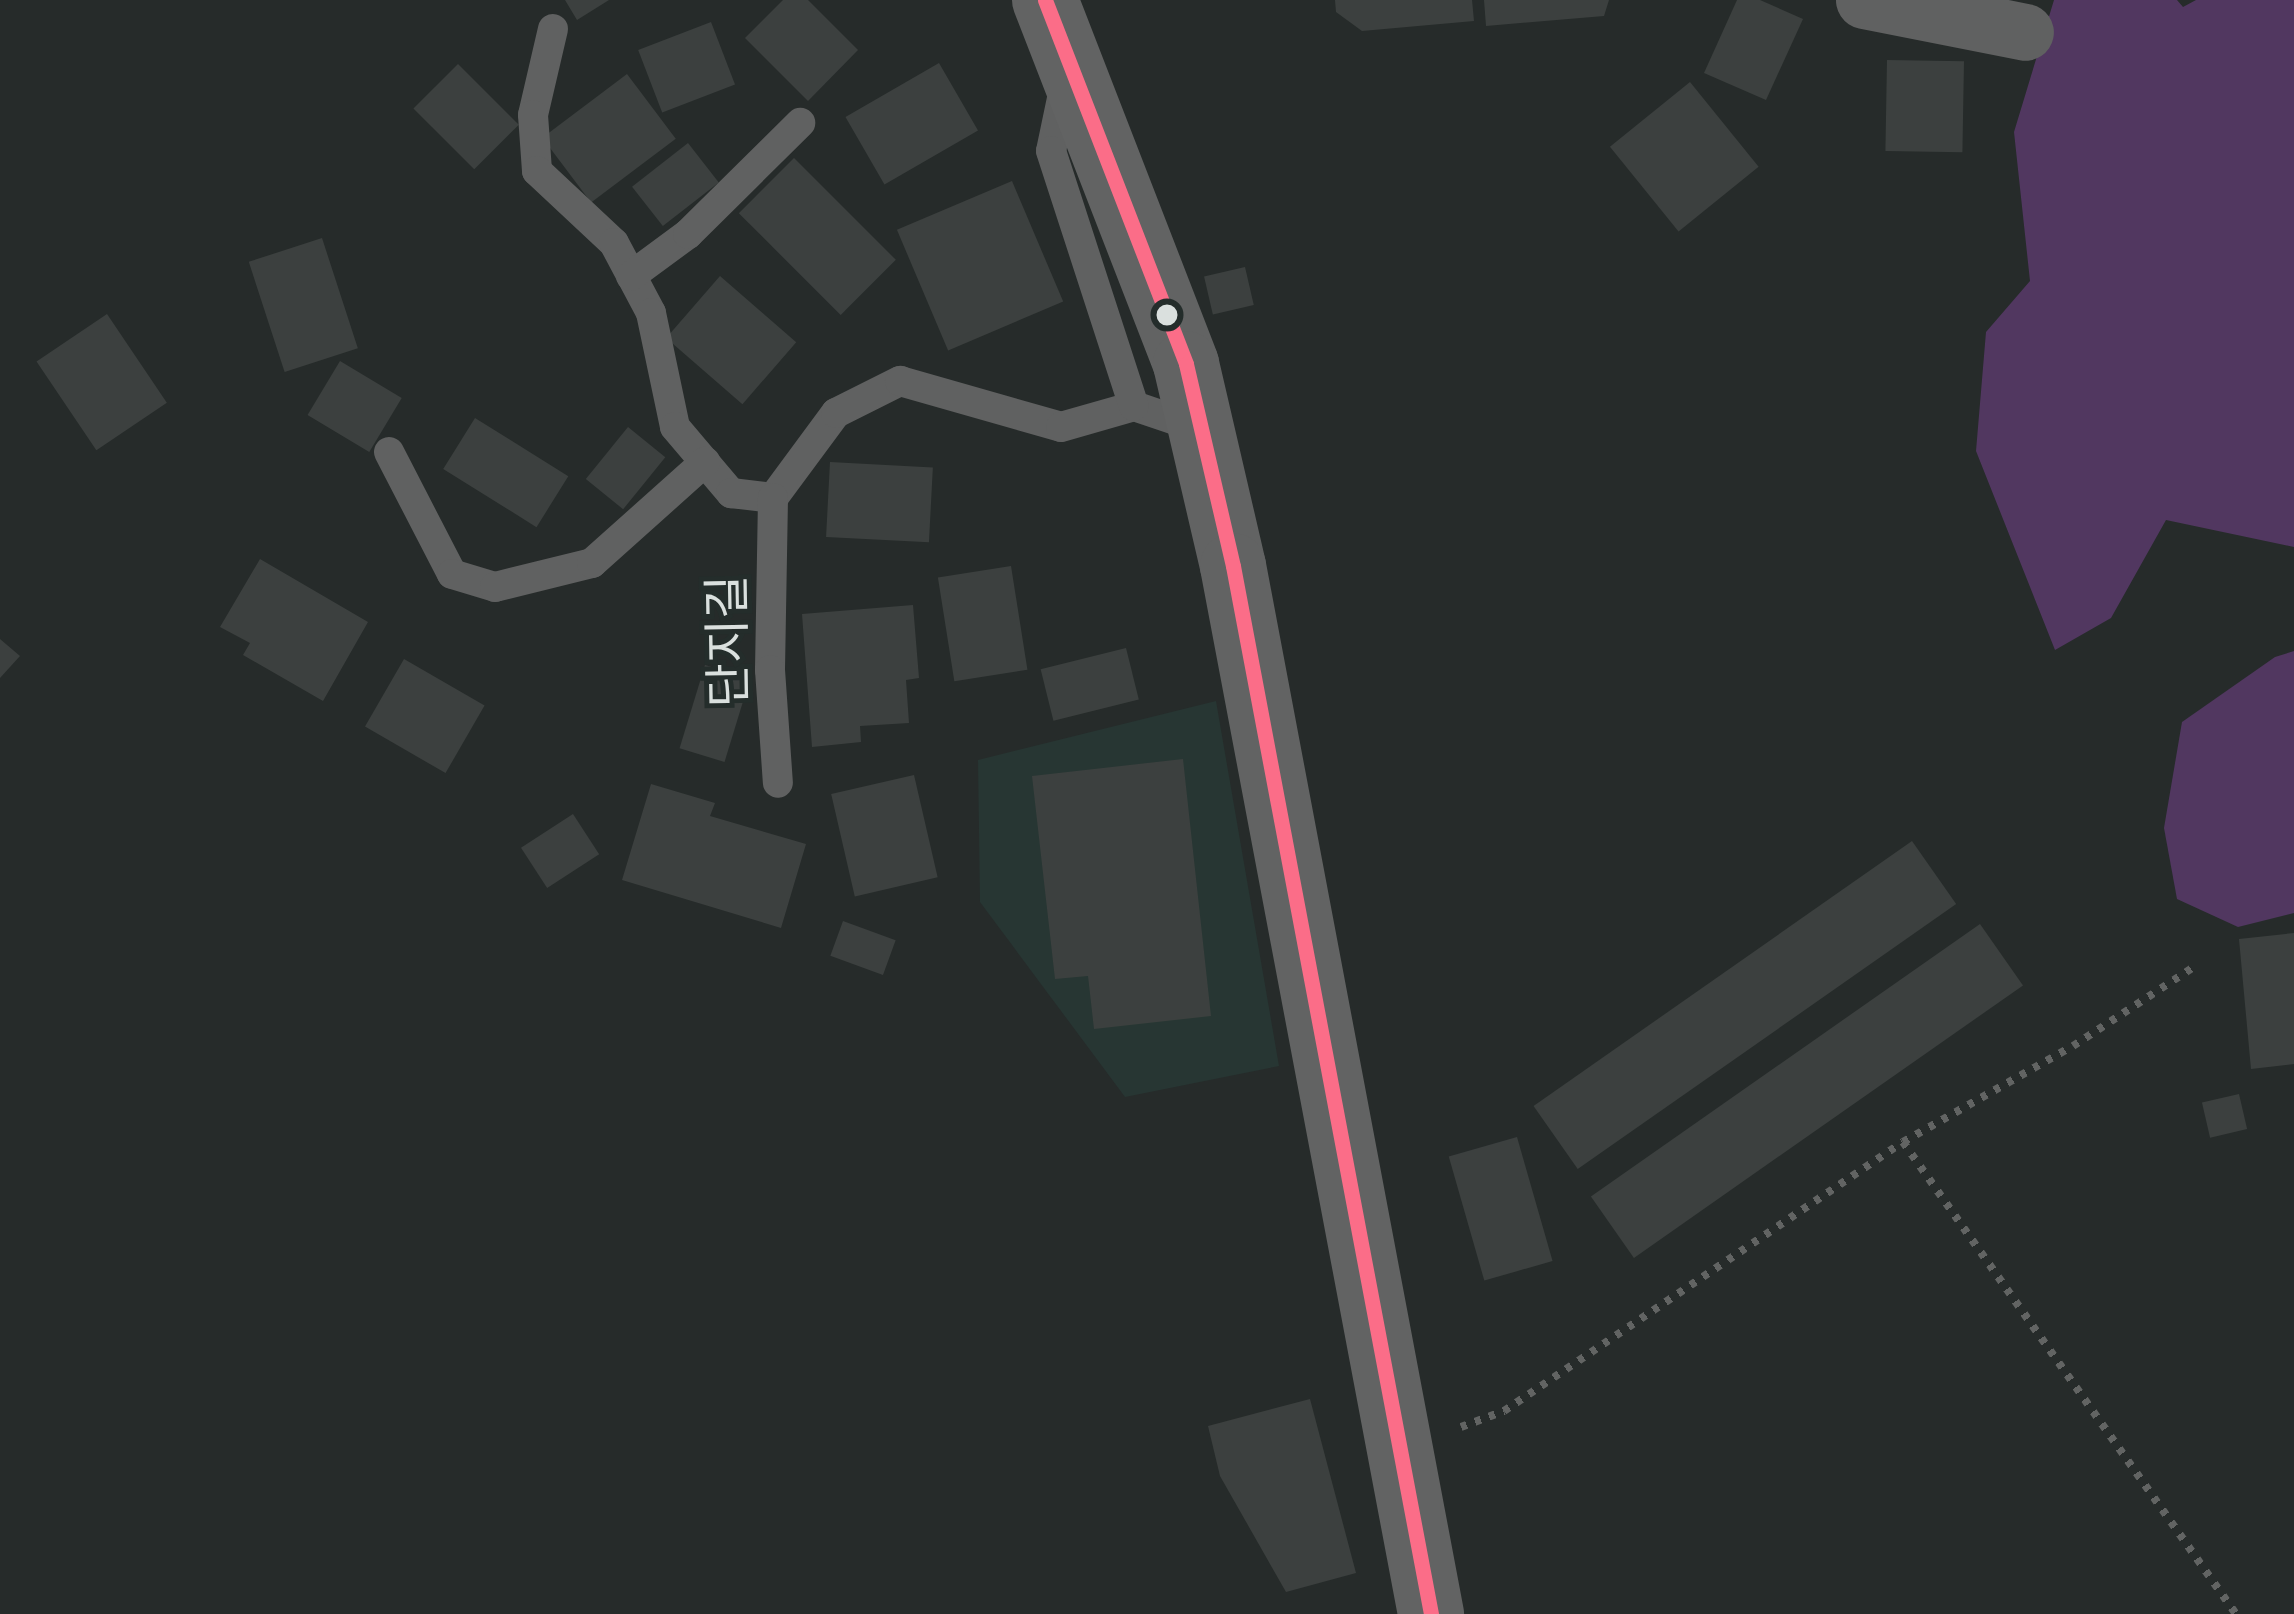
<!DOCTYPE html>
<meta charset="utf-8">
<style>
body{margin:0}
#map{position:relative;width:2294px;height:1614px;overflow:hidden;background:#262b2a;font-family:Jost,"Noto Sans KR",sans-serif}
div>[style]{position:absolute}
.built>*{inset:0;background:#273633}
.green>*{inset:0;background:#513760}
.building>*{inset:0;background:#3c403f;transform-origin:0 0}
.path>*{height:8px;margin-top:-4px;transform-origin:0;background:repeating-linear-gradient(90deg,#626463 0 6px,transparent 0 15px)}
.service>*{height:30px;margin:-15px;padding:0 15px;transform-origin:15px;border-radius:15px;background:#606161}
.minor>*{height:57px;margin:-28.5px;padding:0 28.5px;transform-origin:28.5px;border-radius:28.5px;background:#606161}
.secondary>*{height:66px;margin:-33px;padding:0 33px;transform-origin:33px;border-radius:33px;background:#626363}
.bus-1>*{height:15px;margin:-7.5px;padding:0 7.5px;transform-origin:7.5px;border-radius:7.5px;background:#fb6d88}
.dots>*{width:33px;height:33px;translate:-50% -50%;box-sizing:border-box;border:6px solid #242d2b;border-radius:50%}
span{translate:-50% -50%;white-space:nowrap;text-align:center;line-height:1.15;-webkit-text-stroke:10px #242d2b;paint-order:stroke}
.street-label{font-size:48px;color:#dae0de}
</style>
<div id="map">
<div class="built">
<i style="clip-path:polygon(1216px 701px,1279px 1066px,1125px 1097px,980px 902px,978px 760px)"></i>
</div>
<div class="green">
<i style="clip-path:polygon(2054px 0,2177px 0,2183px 7px,2196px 0,2294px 0,2294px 547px,2166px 520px,2111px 618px,2055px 650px,1976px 451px,1986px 332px,2030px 281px,2014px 132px)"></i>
<i style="clip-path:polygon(2294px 651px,2294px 913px,2238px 927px,2177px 899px,2164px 828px,2182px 722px,2275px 657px)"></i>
</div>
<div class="building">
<i style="clip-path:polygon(565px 0,609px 0,577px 20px)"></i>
<i style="clip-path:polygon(783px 0,808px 0,858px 50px,808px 101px,745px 38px)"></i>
<i style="clip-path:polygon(1335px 0,1472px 0,1474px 21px,1362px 31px,1336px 12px)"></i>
<i style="clip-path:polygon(1484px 0,1609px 0,1604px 16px,1486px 26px)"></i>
<i style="clip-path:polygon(1737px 0,1760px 0,1803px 19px,1766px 100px,1704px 73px)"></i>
<i style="left:711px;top:22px;width:67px;height:78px;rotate:69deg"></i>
<i style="left:1887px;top:60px;width:77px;height:91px;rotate:1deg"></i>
<i style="left:939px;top:63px;width:78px;height:108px;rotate:60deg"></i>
<i style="left:458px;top:64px;width:86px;height:63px;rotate:45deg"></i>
<i style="left:627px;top:74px;width:81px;height:106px;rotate:53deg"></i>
<i style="left:1690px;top:82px;width:109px;height:103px;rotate:51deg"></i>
<i style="left:688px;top:143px;width:50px;height:71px;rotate:52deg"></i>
<i style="left:794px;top:158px;width:144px;height:78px;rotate:45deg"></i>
<i style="left:1012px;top:181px;width:131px;height:125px;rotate:67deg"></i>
<i style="left:322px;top:238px;width:116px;height:77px;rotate:72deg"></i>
<i style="left:1245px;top:267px;width:39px;height:42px;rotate:77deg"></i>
<i style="left:720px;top:276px;width:101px;height:82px;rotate:41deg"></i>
<i style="left:107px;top:314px;width:107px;height:85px;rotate:56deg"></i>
<i style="left:340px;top:361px;width:72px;height:63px;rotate:31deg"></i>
<i style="left:475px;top:418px;width:110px;height:60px;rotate:32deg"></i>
<i style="left:628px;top:427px;width:48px;height:67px;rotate:39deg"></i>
<i style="left:830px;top:462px;width:103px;height:75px;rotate:3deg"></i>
<i style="clip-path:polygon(260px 559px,368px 622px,323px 701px,243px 655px,250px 643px,220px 627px)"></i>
<i style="left:1011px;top:566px;width:105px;height:74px;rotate:81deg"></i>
<i style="clip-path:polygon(913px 605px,919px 678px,906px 680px,909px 723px,860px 726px,861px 742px,812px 747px,802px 614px)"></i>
<i style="clip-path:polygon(0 639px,20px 656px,0 678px)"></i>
<i style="left:1126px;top:648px;width:53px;height:88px;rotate:76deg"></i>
<i style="left:404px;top:659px;width:93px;height:78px;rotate:30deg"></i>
<i style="left:705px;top:665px;width:47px;height:87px;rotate:17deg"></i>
<i style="clip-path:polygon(1183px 759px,1211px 1016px,1094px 1029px,1088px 976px,1055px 979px,1032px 776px)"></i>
<i style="left:914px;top:775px;width:105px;height:85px;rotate:77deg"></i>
<i style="clip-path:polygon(651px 784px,715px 803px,710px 816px,806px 844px,781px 928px,622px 880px)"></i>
<i style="left:573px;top:814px;width:48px;height:62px;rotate:57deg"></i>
<i style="left:1912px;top:841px;width:77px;height:462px;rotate:55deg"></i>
<i style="left:843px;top:921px;width:56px;height:37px;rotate:20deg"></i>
<i style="left:1980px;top:924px;width:75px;height:475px;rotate:55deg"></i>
<i style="clip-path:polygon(2294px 933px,2294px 1064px,2251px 1069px,2239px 939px)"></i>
<i style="left:2239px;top:1094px;width:36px;height:38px;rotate:77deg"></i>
<i style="left:1517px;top:1137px;width:129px;height:71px;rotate:74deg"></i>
<i style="clip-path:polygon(1310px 1399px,1356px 1573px,1286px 1592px,1220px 1476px,1208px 1426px)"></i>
</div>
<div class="path">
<i style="left:1903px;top:1142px;width:578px;rotate:54.8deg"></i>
<i style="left:1461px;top:1427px;width:46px;rotate:-20.4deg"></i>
<i style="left:1504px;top:1411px;width:481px;rotate:-34deg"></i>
<i style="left:1903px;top:1142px;width:195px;rotate:-29.5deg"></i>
<i style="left:2073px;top:1046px;width:142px;rotate:-33.2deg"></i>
</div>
<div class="service">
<i style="left:553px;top:29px;width:88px;rotate:103.1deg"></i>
<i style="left:533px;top:115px;width:56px;rotate:85.9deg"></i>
<i style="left:537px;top:171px;width:105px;rotate:43.1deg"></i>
<i style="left:614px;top:243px;width:79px;rotate:62.1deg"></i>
<i style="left:651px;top:313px;width:116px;rotate:78.1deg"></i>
<i style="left:675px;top:427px;width:87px;rotate:49.7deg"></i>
<i style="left:731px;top:493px;width:42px;rotate:6.8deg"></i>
<i style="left:773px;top:498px;width:106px;rotate:-53.5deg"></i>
<i style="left:836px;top:413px;width:72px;rotate:-26.6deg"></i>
<i style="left:900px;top:381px;width:167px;rotate:15.9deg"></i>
<i style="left:1061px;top:427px;width:76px;rotate:-16deg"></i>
<i style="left:1134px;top:406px;width:72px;rotate:18.7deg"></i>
<i style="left:1065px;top:84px;width:68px;rotate:101.8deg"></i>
<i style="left:1051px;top:151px;width:268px;rotate:72deg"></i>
<i style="left:631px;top:276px;width:71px;rotate:-36.4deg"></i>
<i style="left:688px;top:234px;width:158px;rotate:-44.7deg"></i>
<i style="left:389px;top:452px;width:137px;rotate:62.7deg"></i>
<i style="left:452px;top:574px;width:45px;rotate:16.8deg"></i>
<i style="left:495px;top:587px;width:100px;rotate:-13.9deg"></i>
<i style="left:592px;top:563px;width:152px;rotate:-41.8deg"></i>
<i style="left:773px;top:498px;width:172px;rotate:91deg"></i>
<i style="left:770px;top:670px;width:113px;rotate:86deg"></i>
</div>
<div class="minor">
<i style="left:1864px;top:0;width:164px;rotate:11.2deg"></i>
</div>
<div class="secondary">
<i style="left:1045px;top:0;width:390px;rotate:68.8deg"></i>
<i style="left:1186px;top:364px;width:207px;rotate:76.9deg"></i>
<i style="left:1233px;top:566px;width:1067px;rotate:79.3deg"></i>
</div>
<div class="bus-1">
<i style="left:1045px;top:0;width:390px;rotate:68.8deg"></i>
<i style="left:1186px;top:364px;width:207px;rotate:76.9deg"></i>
<i style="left:1233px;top:566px;width:1067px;rotate:79.3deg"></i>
</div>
<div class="dots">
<i style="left:1167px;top:315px;background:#dae0de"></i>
</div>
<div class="street-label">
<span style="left:728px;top:641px;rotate:-91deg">단지길</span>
</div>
</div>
